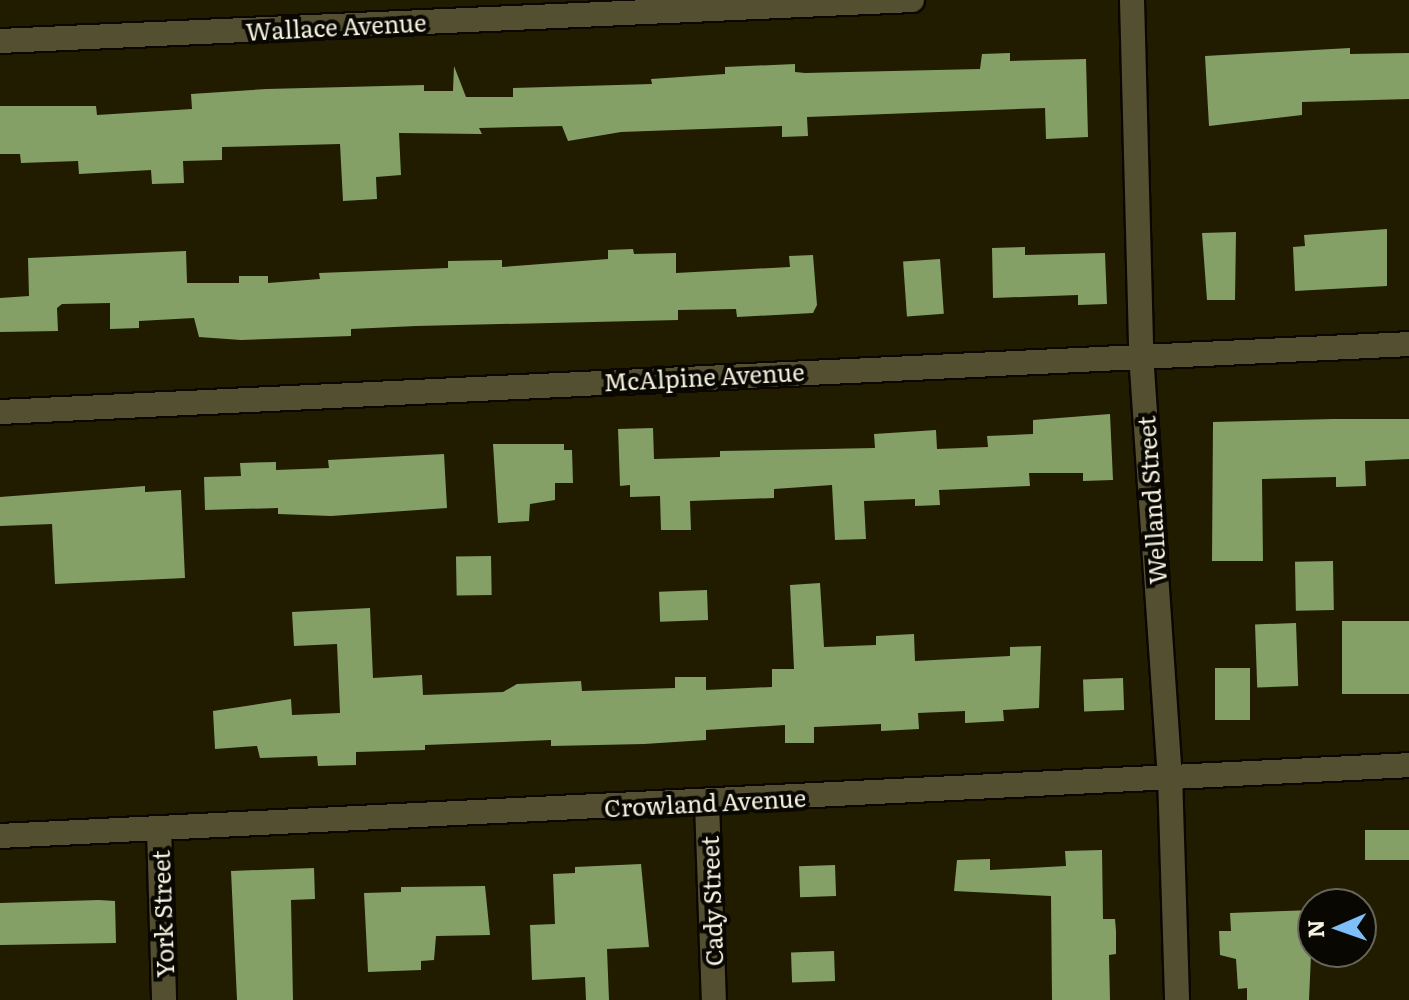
<!DOCTYPE html>
<style>
body{margin:0}
#map{position:relative;width:1409px;height:1000px;overflow:hidden;background:#211c00;font-family:Literata,serif}
div>[style]{position:absolute}
.building>*{inset:0;background:#85a066;transform-origin:0 0}
.roads{filter:drop-shadow(2px 0 #0b0600) drop-shadow(-2px 0 #0b0600) drop-shadow(0 2px #0b0600) drop-shadow(0 -2px #0b0600)}
.street>*{height:24px;margin:-12px;padding:0 12px;transform-origin:12px;border-radius:12px;background:#554f31}
.secondary>*{height:24px;margin:-12px;padding:0 12px;transform-origin:12px;border-radius:12px;background:#554f31}
span{translate:-50% -50%;white-space:nowrap;text-align:center;line-height:1.15;-webkit-text-stroke:8px #090701;paint-order:stroke}
.street-label{font-size:24px;color:#f5f2e1}
.north{position:absolute;left:1297px;top:888px;width:80px;height:80px;box-sizing:border-box;background:#090701;border:2px solid #67655b;border-radius:50%;rotate:268deg;font-size:22px;font-weight:700;line-height:32px;text-align:center;color:#f5f2e1}
.north::after{content:'';display:block;margin:auto;width:28px;height:36px;background:#7ebef9;clip-path:polygon(50% 0,100% 100%,50% 72%,0 100%)}
</style>
<div id="map">
<div class="building">
<i style="clip-path:polygon(1350px 48px,1350px 54px,1409px 53px,1409px 99px,1302px 102px,1302px 115px,1209px 126px,1205px 56px)"></i>
<i style="clip-path:polygon(1010px 53px,1010px 61px,1086px 59px,1088px 137px,1046px 139px,1045px 108px,807px 117px,808px 136px,782px 137px,782px 126px,621px 132px,568px 141px,562px 126px,479px 128px,482px 134px,399px 133px,401px 175px,376px 177px,377px 199px,343px 201px,340px 144px,222px 147px,222px 160px,183px 161px,184px 183px,152px 184px,151px 170px,79px 174px,78px 161px,21px 163px,20px 154px,0 154px,0 106px,96px 106px,97px 115px,192px 109px,191px 94px,267px 89px,424px 85px,424px 91px,453px 91px,454px 66px,466px 97px,513px 97px,513px 88px,652px 84px,651px 79px,725px 74px,725px 67px,795px 64px,795px 72px,805px 73px,980px 69px,982px 54px)"></i>
<i style="clip-path:polygon(1387px 229px,1387px 286px,1295px 291px,1293px 247px,1305px 246px,1304px 235px)"></i>
<i style="clip-path:polygon(1236px 232px,1235px 300px,1207px 300px,1202px 233px)"></i>
<i style="clip-path:polygon(1025px 247px,1025px 255px,1105px 253px,1107px 304px,1078px 305px,1078px 295px,993px 298px,992px 248px)"></i>
<i style="clip-path:polygon(633px 249px,634px 254px,676px 253px,676px 273px,790px 267px,789px 256px,813px 255px,817px 305px,813px 313px,737px 317px,736px 309px,678px 310px,678px 320px,416px 326px,351px 329px,351px 336px,241px 340px,199px 337px,194px 318px,139px 321px,139px 328px,110px 329px,110px 303px,62px 304px,57px 308px,58px 331px,0 332px,0 298px,29px 296px,28px 258px,186px 251px,187px 283px,239px 283px,239px 276px,268px 276px,268px 283px,320px 279px,319px 273px,448px 268px,448px 261px,502px 260px,502px 267px,608px 259px,608px 250px)"></i>
<i style="left:940px;top:259px;width:55px;height:37px;rotate:86deg"></i>
<i style="clip-path:polygon(1110px 414px,1113px 480px,1083px 481px,1083px 473px,1029px 473px,1030px 486px,939px 490px,940px 505px,915px 506px,915px 499px,864px 501px,866px 539px,835px 540px,832px 485px,774px 489px,774px 498px,690px 501px,691px 530px,661px 530px,660px 496px,630px 497px,630px 485px,620px 486px,618px 429px,653px 428px,654px 459px,720px 457px,720px 451px,875px 448px,874px 434px,936px 430px,937px 449px,988px 447px,987px 436px,1033px 434px,1033px 420px)"></i>
<i style="clip-path:polygon(1334px 419px,1409px 419px,1409px 459px,1365px 461px,1366px 486px,1336px 487px,1336px 477px,1262px 479px,1263px 561px,1212px 561px,1213px 422px)"></i>
<i style="clip-path:polygon(493px 444px,564px 444px,564px 450px,572px 450px,573px 483px,555px 483px,555px 500px,530px 504px,529px 521px,498px 523px)"></i>
<i style="clip-path:polygon(444px 454px,447px 508px,331px 516px,278px 514px,278px 508px,205px 510px,204px 477px,241px 476px,240px 463px,276px 462px,276px 470px,329px 468px,328px 460px)"></i>
<i style="clip-path:polygon(145px 486px,145px 492px,181px 490px,185px 578px,55px 584px,52px 524px,0 526px,0 497px)"></i>
<i style="left:491px;top:556px;width:39px;height:35px;rotate:89deg"></i>
<i style="left:1333px;top:561px;width:49px;height:38px;rotate:89deg"></i>
<i style="clip-path:polygon(820px 583px,824px 647px,876px 645px,876px 636px,914px 634px,915px 661px,1010px 656px,1010px 647px,1041px 646px,1039px 708px,1003px 710px,1004px 721px,965px 723px,965px 711px,918px 713px,919px 729px,881px 731px,881px 724px,814px 727px,814px 743px,785px 743px,785px 725px,706px 730px,706px 740px,644px 744px,551px 746px,551px 740px,425px 745px,425px 750px,356px 752px,356px 765px,318px 766px,317px 756px,260px 758px,257px 746px,215px 749px,213px 711px,291px 699px,292px 715px,340px 713px,337px 644px,294px 646px,292px 612px,370px 608px,373px 678px,422px 675px,423px 695px,503px 692px,517px 684px,581px 681px,582px 691px,675px 688px,675px 677px,706px 677px,706px 690px,772px 687px,772px 669px,794px 669px,790px 585px)"></i>
<i style="left:707px;top:590px;width:30px;height:48px;rotate:88deg"></i>
<i style="left:1409px;top:621px;width:73px;height:67px;rotate:90deg"></i>
<i style="left:1296px;top:623px;width:63px;height:41px;rotate:88deg"></i>
<i style="left:1215px;top:668px;width:35px;height:52px"></i>
<i style="left:1123px;top:678px;width:32px;height:40px;rotate:88deg"></i>
<i style="left:1409px;top:830px;width:30px;height:44px;rotate:90deg"></i>
<i style="clip-path:polygon(1102px 850px,1103px 919px,1115px 919px,1116px 931px,1116px 954px,1109px 955px,1110px 1000px,1052px 1000px,1051px 896px,954px 891px,957px 860px,990px 859px,990px 870px,1066px 866px,1065px 851px)"></i>
<i style="clip-path:polygon(641px 864px,649px 947px,607px 949px,609px 1000px,586px 1000px,585px 977px,532px 980px,530px 925px,555px 924px,553px 874px,575px 873px,575px 867px)"></i>
<i style="left:835px;top:865px;width:31px;height:36px;rotate:88deg"></i>
<i style="clip-path:polygon(314px 868px,315px 899px,291px 900px,293px 1000px,237px 1000px,231px 871px)"></i>
<i style="clip-path:polygon(485px 886px,490px 935px,436px 936px,434px 960px,421px 961px,421px 970px,368px 972px,364px 893px,401px 892px,401px 887px)"></i>
<i style="clip-path:polygon(99px 900px,115px 901px,116px 943px,0 945px,0 903px)"></i>
<i style="clip-path:polygon(1313px 910px,1309px 1000px,1247px 1000px,1247px 988px,1238px 989px,1236px 959px,1220px 955px,1219px 931px,1231px 931px,1230px 913px)"></i>
<i style="left:834px;top:951px;width:30px;height:43px;rotate:88deg"></i>
</div>
<div class="roads">
<div class="street">
<i style="left:1132px;top:0;width:354px;rotate:88.5deg"></i>
<i style="left:1141px;top:354px;width:422px;rotate:86.1deg"></i>
<i style="left:1170px;top:775px;width:225px;rotate:88.2deg"></i>
<i style="left:0;top:41px;width:913px;rotate:-2.57deg"></i>
<i style="left:0;top:412px;width:1411px;rotate:-2.76deg"></i>
<i style="left:707px;top:803px;width:197px;rotate:88deg"></i>
<i style="left:159px;top:829px;width:171px;rotate:88.3deg"></i>
</div>
<div class="secondary">
<i style="left:0;top:836px;width:1411px;rotate:-2.88deg"></i>
</div>
</div>
<div class="street-label">
<span style="left:336px;top:26px;rotate:-3deg">Wallace Avenue</span>
<span style="left:704px;top:376px;rotate:-3deg">McAlpine Avenue</span>
<span style="left:1151px;top:500px;rotate:-94deg">Welland Street</span>
<span style="left:705px;top:802px;rotate:-3deg">Crowland Avenue</span>
<span style="left:711px;top:901px;rotate:-92deg">Cady Street</span>
<span style="left:162px;top:914px;rotate:-92deg">York Street</span>
</div>
<div class="north">N</div>
</div>
